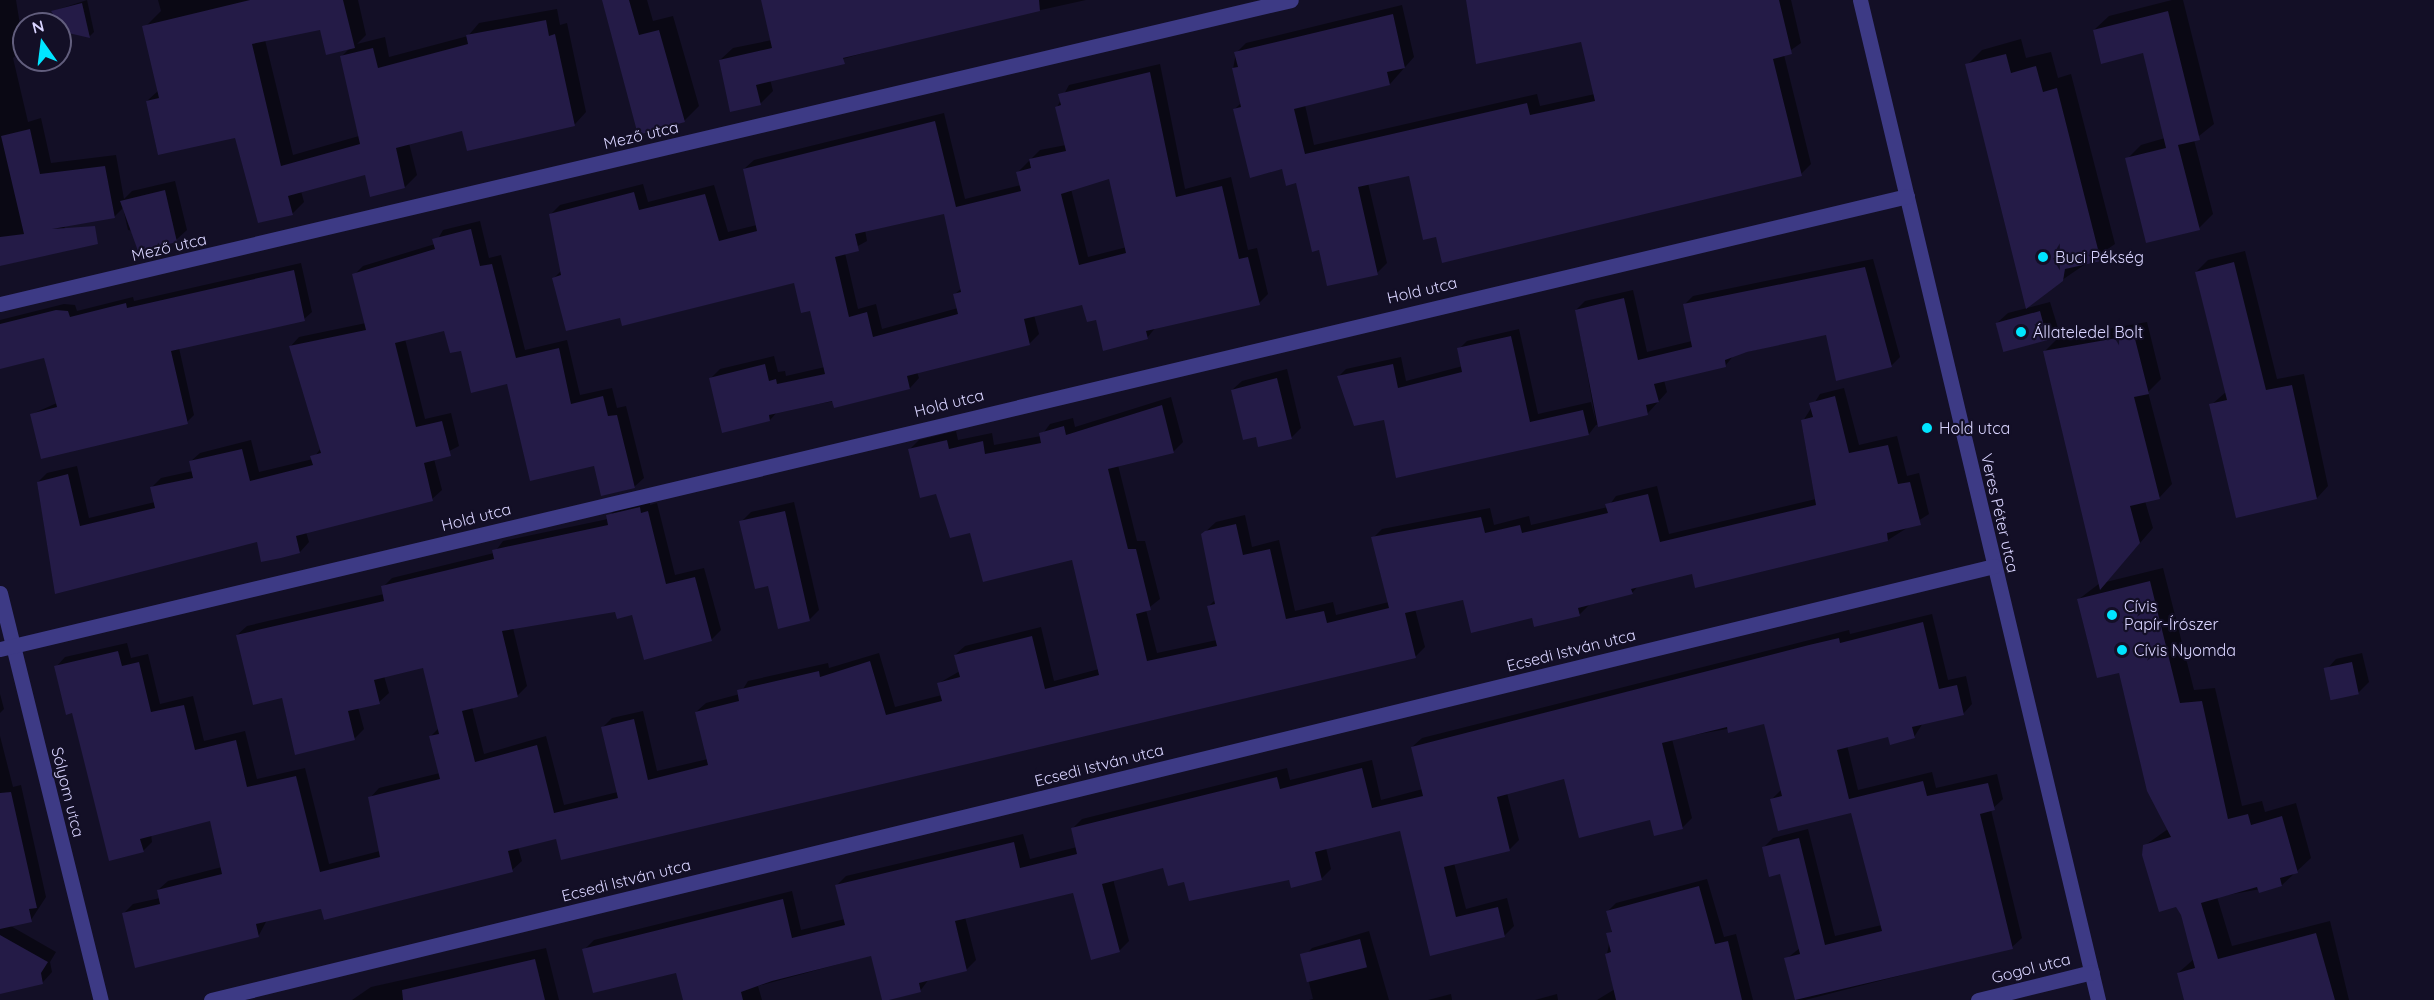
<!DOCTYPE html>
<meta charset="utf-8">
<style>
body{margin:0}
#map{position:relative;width:2434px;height:1000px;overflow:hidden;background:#130f26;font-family:Quicksand,sans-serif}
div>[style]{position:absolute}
.shadow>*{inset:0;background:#0007}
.building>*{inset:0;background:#241b47;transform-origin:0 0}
.minor>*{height:15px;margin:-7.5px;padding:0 7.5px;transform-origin:7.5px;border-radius:7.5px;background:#3d3a85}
.dots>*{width:16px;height:16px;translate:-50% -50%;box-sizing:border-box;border:3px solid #130f26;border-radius:50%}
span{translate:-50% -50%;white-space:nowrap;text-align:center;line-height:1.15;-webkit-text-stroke:4.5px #130f26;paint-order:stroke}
.street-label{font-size:16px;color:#d9d4ff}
.poi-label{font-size:16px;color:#d9d4ff}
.left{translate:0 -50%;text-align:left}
.north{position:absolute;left:12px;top:12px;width:60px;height:60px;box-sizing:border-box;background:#130f26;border:2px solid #625e7d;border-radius:50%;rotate:346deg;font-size:16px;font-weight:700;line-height:24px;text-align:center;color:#d9d4ff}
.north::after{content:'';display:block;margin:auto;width:21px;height:27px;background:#00e5ff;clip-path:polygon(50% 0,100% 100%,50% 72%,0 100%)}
</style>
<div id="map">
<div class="shadow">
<i style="clip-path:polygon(0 0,16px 0,24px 49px,13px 58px,28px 122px,41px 118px,51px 163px,116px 155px,124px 199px,132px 191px,175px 181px,187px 230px,176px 240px,128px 230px,123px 208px,114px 217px,64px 225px,68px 240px,0 266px)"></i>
<i style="clip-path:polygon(87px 0,94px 32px,90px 36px,53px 11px)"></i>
<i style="clip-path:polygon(evenodd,158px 0,358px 0,366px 35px,357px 44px,385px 37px,389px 57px,468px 36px,479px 23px,557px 9px,560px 25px,567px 23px,586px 112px,575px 124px,463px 129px,409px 143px,417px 175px,405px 187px,366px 173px,301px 191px,304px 202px,292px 214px,236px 136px,147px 101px,159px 90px,144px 28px,161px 11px,158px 0,321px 28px,350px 48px,341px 57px,359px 136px,293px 155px,265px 40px,321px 28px)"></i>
<i style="clip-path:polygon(603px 0,647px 0,653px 21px,673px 16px,699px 106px,684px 121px)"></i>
<i style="clip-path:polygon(763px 0,1086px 0,933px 34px,770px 79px,773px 91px,760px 104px,720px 60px,733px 48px,772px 40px)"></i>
<i style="clip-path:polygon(1467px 0,1791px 0,1801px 43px,1784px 55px,1811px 164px,1801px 174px,1410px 174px,1368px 183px,1387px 263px,1377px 273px,1320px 248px,1297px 182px,1234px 110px,1241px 103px,1233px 69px,1236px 53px,1246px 43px,1402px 5px,1414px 57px,1390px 84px,1305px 105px,1314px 145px,1537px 94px,1540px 106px,1595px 94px,1582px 40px)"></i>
<i style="clip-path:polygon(2172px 0,2183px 0,2214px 124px,2194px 140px,2213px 214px,2199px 228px,2127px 159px,2141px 145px,2165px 138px,2144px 51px,2094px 30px,2109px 16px)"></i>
<i style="clip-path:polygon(2021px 39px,2026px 58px,2051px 52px,2058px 78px,2071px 74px,2115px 244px,2062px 280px,1967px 65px,1982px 50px)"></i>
<i style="clip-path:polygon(evenodd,1160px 64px,1185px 189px,1231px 177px,1248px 250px,1257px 248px,1268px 294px,1259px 303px,1156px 327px,1147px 338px,1097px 318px,1084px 303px,1034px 315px,1039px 334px,1029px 344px,917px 372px,919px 378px,910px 388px,778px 411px,770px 420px,710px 379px,720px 369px,774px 356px,778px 372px,785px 371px,786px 376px,825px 367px,811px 309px,795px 281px,621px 316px,554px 278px,562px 270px,550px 215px,560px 205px,643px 184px,648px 202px,714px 185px,728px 232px,757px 225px,744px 169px,754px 160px,944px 113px,965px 199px,1021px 185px,1018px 172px,1040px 150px,1066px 145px,1057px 107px,1069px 85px,1160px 64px,1110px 177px,1127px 247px,1088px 257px,1071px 189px,1110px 177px,1160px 64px,945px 213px,962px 288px,955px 294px,958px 308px,882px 329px,876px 304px,858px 309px,845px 253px,867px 241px,865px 230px,945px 213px)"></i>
<i style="clip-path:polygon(480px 221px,489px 258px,501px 255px,525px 350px,567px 340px,580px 395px,612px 388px,617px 408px,626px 406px,644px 478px,634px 487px,595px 464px,446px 329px,405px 339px,425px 419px,451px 413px,459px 446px,434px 459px,442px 490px,432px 499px,306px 532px,309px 542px,300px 552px,258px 540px,56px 592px,38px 482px,47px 473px,77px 466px,89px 518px,155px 502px,152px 487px,161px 478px,193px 471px,190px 462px,200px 453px,251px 440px,259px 472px,313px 459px,321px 448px,290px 347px,299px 337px,366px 323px,354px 275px,363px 266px,435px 244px,443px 230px)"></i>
<i style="clip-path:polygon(2245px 251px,2277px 379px,2304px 374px,2328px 486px,2317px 498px,2211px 405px,2226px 392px,2196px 272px,2208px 260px)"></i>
<i style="clip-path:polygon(1873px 259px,1900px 357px,1891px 366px,1827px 333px,1734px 355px,1725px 366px,1664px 380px,1667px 392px,1648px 413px,1596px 425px,1589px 434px,1385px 418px,1338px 377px,1346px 369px,1401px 357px,1406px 381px,1463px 366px,1459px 349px,1467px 341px,1519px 329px,1538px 414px,1591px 402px,1596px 423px,1576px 310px,1585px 301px,1633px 290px,1647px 352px,1692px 341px,1684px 305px,1693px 296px)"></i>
<i style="clip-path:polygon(301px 263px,312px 312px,304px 319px,179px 348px,194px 415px,187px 422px,32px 414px,57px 403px,45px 356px,0 367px,0 320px,64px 304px,75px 305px,77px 311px,133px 297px,134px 301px)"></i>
<i style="clip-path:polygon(2050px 302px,2058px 328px,2047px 339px,1997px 323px,2008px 313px)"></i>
<i style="clip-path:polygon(2147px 322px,2161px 379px,2148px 392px,2172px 484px,2159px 498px,2145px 501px,2153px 528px,2106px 582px,2163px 568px,2194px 690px,2215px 688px,2242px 806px,2262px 801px,2265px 812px,2296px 803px,2311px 858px,2282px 885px,2217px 897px,2232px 946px,2330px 921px,2349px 1000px,2186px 1000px,2178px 973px,2194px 959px,2183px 914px,2144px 846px,2168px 829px,2120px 671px,2079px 599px,2100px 583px,2045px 351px,2058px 338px)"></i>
<i style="clip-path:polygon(1287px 369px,1301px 428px,1291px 438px,1257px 435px,1232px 390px,1242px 381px)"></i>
<i style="clip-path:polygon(1844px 388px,1859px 445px,1897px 436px,1907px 476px,1919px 473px,1929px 514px,1888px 540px,1693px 572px,1639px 585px,1632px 593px,1589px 605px,1580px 614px,1533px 616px,1464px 598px,1415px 609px,1425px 647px,1416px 656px,557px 837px,518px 847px,522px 861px,512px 870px,267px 920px,259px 935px,136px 966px,123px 914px,133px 904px,160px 898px,158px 890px,168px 881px,222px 867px,211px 819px,151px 834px,152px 842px,143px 851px,56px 667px,65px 657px,127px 643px,131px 658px,148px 654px,160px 704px,193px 696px,204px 741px,245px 731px,257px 779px,305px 768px,329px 864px,380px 851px,370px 798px,379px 788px,440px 773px,431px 736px,439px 728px,425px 667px,384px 676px,389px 693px,379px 702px,358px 707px,364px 729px,355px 738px,283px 696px,237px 635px,247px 626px,384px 594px,383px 587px,392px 578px,494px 553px,503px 541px,608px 519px,617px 506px,649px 499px,650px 505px,657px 503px,675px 575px,704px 568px,721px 630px,711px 640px,616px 610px,513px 628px,527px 686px,517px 696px,472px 707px,484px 754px,546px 736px,564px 805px,618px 792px,603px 727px,612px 718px,643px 711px,657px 771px,708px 759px,696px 712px,706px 703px,740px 694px,748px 681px,828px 663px,829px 668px,879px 653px,895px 707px,942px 695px,939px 683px,960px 671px,955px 655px,965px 646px,1041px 627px,1054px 681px,1099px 669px,1073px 558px,972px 531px,910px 449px,919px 440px,956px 431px,958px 440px,992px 433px,994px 445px,1041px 436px,1050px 424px,1073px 418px,1075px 427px,1171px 397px,1183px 442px,1173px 452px,1118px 465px,1137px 541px,1145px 541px,1160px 599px,1146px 610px,1157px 653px,1217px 640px,1209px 606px,1216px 599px,1202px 535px,1216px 522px,1245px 515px,1252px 547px,1279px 540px,1295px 611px,1333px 602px,1336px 615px,1389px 602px,1373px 538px,1382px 529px,1490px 508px,1494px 525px,1529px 516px,1531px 525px,1608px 507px,1616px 496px,1657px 486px,1669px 534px,1816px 499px,1803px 421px,1820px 394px)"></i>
<i style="clip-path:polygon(794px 502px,819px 610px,809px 620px,769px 584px,741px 522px,751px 512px)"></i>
<i style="clip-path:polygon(1932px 614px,1948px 680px,1966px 676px,1972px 704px,1963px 714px,1923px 723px,1914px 737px,1889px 735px,1847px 745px,1858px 790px,1932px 772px,1936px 788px,1997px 774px,2003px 799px,1991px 810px,2022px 938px,2012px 947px,1805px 1000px,1796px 1000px,1786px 959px,1800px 948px,1781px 873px,1763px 848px,1773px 838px,1808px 829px,1835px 936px,1882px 925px,1853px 811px,1772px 799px,1782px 789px,1765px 722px,1672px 739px,1692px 818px,1682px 828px,1565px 777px,1507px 793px,1519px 840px,1510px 849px,1454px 863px,1466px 909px,1507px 898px,1514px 926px,1504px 936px,1431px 954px,1401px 829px,1326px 848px,1331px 869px,1321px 879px,1185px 880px,1164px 867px,1113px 879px,1129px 941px,1119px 951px,1074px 891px,965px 917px,976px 960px,966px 970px,929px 979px,920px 991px,872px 955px,758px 986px,762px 1000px,684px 1000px,677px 971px,584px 950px,594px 940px,792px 891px,801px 930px,845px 919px,836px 886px,846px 876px,1023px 834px,1030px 859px,1077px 847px,1072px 829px,1082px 819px,1287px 768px,1290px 780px,1372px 760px,1381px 800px,1423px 789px,1412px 747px,1422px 738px,1849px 630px,1850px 634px)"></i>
<i style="clip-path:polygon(2362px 653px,2369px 682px,2358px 693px,2326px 670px,2336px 659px)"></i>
<i style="clip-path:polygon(0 694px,4px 709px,0 713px)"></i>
<i style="clip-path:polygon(0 736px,13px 787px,21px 785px,46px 897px,31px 920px,9px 925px,56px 952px,50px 962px,52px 972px,43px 982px,0 992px)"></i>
<i style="clip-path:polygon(1707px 879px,1724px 937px,1736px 934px,1753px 1000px,1597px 1000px,1615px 989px,1607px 954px,1612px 929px,1608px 911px,1616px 903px)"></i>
<i style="clip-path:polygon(1369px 931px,1389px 1000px,1309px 1000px,1313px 999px,1303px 958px,1312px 948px)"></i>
<i style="clip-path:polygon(546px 948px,559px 1000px,352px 1000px,371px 987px)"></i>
<i style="clip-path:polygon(1451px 994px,1452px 1000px,1428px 1000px)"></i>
<i style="clip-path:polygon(1557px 994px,1558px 1000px,1535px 1000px)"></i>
</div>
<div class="building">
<i style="clip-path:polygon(250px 0,343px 0,355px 48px,326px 55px,320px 30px,252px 44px,281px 166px,360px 144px,340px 56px,373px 48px,378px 68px,468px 44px,466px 35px,546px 20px,549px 36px,555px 34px,575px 126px,467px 151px,462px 131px,396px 148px,405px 188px,370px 197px,365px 175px,288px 196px,293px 215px,258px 223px,235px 138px,158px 155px,146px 101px,159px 98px,142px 26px)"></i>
<i style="clip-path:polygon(602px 0,629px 0,639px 35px,659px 30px,685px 122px,638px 135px)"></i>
<i style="clip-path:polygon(761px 0,1039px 0,1040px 11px,843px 58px,845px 64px,756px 85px,761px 105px,730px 112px,719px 60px,772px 48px)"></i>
<i style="clip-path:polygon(1466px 0,1779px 0,1792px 54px,1773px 59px,1802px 176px,1442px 263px,1436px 237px,1423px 240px,1409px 176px,1358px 187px,1378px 275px,1327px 286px,1319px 250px,1312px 252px,1296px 183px,1286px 186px,1282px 169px,1250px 178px,1233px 109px,1241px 107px,1232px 68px,1238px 67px,1234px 52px,1393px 14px,1405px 68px,1387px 72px,1390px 85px,1294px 109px,1305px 154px,1527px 103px,1530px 115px,1595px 101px,1581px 42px,1476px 64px)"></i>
<i style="clip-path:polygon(82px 3px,90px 38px,64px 32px,51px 11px)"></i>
<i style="clip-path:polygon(2168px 11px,2200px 140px,2178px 145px,2200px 230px,2146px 243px,2125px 158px,2166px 148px,2143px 53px,2101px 64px,2093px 30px)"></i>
<i style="clip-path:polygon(2006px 54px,2011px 73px,2036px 66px,2043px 92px,2057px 88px,2101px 261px,2065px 269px,2063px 281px,2026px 309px,1965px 64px)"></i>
<i style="clip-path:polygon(evenodd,1150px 72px,1176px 197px,1222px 186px,1239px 259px,1248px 257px,1260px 305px,1146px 331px,1148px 339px,1103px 351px,1096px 320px,1087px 322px,1082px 305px,1024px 319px,1030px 345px,907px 376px,910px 389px,834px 408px,832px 401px,769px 415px,770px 421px,722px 433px,709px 378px,765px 364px,769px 381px,776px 379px,777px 384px,825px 374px,810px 311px,801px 313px,794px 283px,622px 326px,620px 318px,566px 331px,552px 278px,561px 275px,549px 214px,634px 192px,639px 210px,705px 194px,719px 241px,757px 231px,743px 169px,935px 121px,956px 207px,1021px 191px,1016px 172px,1031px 168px,1029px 159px,1066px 151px,1055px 107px,1061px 105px,1058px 94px,1150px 72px,1109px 179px,1126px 253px,1079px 265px,1061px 194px,1109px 179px,1150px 72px,944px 214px,961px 292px,953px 294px,958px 314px,873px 337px,867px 312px,849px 317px,835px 257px,859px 251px,855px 234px,944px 214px)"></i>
<i style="clip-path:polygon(30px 129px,40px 174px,105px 166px,115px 218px,52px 229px,95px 226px,98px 244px,0 266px,0 237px,24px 234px,1px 136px)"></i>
<i style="clip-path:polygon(165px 190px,177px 242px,138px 251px,120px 201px)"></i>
<i style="clip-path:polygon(471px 229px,480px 266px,492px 264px,516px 358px,559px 348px,571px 404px,603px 396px,608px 416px,617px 415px,635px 488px,601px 496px,594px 466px,530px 481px,507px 384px,471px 393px,461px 351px,450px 353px,444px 331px,395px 343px,416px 427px,442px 421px,451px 456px,424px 463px,433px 501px,296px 536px,300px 553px,281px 558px,261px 562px,257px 542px,55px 594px,37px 482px,68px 474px,80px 526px,155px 508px,150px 487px,193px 478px,189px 461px,242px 449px,250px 481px,313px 465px,310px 456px,321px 453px,289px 346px,366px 330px,352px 274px,435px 249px,432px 239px)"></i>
<i style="clip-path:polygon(2234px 262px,2266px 390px,2292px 385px,2317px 499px,2236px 518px,2209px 404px,2227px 400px,2195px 272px)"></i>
<i style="clip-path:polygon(1865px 267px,1892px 367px,1836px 381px,1826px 335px,1747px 352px,1725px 360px,1726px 367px,1654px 384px,1659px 402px,1646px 405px,1648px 415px,1598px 427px,1575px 310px,1624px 298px,1638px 360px,1692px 347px,1683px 304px)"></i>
<i style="clip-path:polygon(294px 270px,305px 321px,171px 351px,188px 424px,41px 459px,30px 414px,57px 407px,44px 358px,0 369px,0 324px,56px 310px,68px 311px,70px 317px,126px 303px,127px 308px)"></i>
<i style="left:2040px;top:311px;width:30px;height:46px;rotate:75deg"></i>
<i style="clip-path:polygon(2134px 335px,2149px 394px,2134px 397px,2160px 499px,2130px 506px,2140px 543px,2100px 590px,2043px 351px)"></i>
<i style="clip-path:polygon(1511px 336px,1530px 422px,1583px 410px,1589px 435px,1396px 478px,1384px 420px,1354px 426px,1337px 376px,1393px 364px,1398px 388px,1462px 372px,1457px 348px)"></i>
<i style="clip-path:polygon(1277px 378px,1292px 439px,1258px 447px,1256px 437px,1243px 440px,1231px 390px)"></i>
<i style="clip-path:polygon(1835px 396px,1849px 453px,1888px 445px,1898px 484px,1910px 482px,1921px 525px,1887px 533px,1888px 541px,1695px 588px,1692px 574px,1631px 589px,1633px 594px,1578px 608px,1580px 616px,1534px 627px,1532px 618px,1471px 633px,1463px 600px,1405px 613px,1416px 658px,561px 860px,556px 839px,508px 851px,513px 872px,324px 920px,321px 909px,256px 924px,259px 937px,135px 968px,122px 913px,160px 904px,157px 890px,222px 874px,210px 821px,140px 839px,144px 852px,109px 861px,72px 713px,66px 715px,54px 666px,118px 651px,122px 666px,139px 662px,151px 712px,184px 705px,195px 750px,236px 740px,247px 787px,296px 776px,320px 872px,380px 857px,368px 797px,440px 779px,429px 736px,439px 734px,423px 668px,374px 680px,380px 704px,348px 711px,355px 740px,295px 755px,282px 698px,253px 705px,236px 635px,384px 601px,381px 586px,494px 559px,492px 550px,608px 525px,606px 515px,640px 507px,641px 513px,648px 511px,666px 584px,695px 577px,712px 641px,644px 660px,632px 615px,617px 619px,615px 612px,502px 631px,518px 697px,462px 711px,475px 762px,537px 745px,554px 813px,618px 798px,601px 727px,634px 719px,648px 780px,708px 765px,695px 712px,739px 701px,737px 690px,819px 671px,820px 677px,870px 661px,886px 715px,942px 701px,937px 683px,960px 677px,954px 655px,1032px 636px,1045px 689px,1099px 675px,1072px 560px,983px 582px,970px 533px,950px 538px,936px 494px,920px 498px,908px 449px,947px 440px,949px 449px,983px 441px,985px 454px,1041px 443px,1039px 433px,1064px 426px,1066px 435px,1162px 405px,1174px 453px,1108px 469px,1128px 549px,1136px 549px,1151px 610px,1136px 614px,1147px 661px,1217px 646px,1207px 606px,1215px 604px,1201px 534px,1205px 531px,1236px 524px,1243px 555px,1270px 549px,1286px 619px,1324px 611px,1327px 623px,1389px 608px,1371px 537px,1481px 517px,1485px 533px,1520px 525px,1522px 533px,1608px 513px,1605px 504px,1648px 494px,1660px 542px,1816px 505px,1801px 420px,1813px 417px,1809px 403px)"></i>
<i style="clip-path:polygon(785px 511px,810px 621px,778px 629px,768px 586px,755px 589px,739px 521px)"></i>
<i style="clip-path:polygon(2150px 581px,2180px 703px,2202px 701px,2228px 819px,2248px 814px,2251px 825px,2282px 816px,2298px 873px,2280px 878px,2282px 886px,2259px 893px,2257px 887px,2201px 903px,2218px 959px,2316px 933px,2335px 1000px,2184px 1000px,2177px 973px,2195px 968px,2181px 915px,2176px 907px,2159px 912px,2142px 855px,2143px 845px,2171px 837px,2147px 791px,2119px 673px,2097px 678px,2077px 599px)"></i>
<i style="clip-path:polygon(1923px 622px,1939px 689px,1957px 685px,1964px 715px,1912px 727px,1915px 738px,1890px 745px,1888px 737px,1837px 750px,1849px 799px,1923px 781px,1927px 796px,1988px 783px,1995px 810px,1980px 814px,2013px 949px,1795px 1000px,1784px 958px,1800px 954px,1780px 874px,1769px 877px,1762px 847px,1799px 838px,1825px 945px,1882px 931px,1851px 813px,1778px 831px,1770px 799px,1782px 796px,1764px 724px,1728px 733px,1727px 727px,1662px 743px,1683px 829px,1654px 836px,1650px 820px,1579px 838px,1564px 779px,1497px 797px,1510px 851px,1444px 867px,1456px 917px,1498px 907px,1505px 937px,1430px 956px,1400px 831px,1315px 852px,1322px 880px,1291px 888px,1289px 880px,1189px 901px,1184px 882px,1168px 886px,1163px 868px,1102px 884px,1120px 952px,1091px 960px,1073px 893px,955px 921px,967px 971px,919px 983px,921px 992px,889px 1000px,882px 1000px,871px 956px,772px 981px,741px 992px,743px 1000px,683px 1000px,676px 973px,593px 993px,582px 949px,783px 899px,792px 938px,845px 925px,835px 885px,1014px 842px,1020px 868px,1077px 854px,1071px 828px,1277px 777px,1280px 789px,1362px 768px,1372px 808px,1423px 796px,1411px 747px,1809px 645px,1839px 638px,1840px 643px)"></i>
<i style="left:2352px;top:662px;width:33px;height:29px;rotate:78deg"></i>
<i style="clip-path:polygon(11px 792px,37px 908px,29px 909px,32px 922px,0 929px,0 793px)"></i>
<i style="clip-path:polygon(1699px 886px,1715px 944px,1728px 941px,1742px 1000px,1616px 1000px,1605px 954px,1611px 952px,1606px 933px,1612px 932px,1606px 911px)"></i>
<i style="clip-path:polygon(0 935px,48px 962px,41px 973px,43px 984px,0 994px)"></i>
<i style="left:1360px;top:939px;width:29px;height:62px;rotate:76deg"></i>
<i style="clip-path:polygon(535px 959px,545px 1000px,403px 1000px,402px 990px)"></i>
</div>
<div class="minor">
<i style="left:1860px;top:0;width:1028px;rotate:76.61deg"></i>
<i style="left:0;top:304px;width:1326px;rotate:-13.25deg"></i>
<i style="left:0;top:593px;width:419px;rotate:76.1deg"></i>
<i style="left:0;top:649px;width:1960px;rotate:-13.36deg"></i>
<i style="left:211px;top:1000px;width:1835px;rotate:-13.68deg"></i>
<i style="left:1978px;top:1000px;width:117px;rotate:-13.8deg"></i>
</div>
<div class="dots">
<i style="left:2043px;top:257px;background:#00e5ff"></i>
<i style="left:2021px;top:332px;background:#00e5ff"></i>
<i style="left:1927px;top:428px;background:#00e5ff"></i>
<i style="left:2112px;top:615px;background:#00e5ff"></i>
<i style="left:2122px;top:650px;background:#00e5ff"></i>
</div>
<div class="street-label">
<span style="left:641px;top:135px;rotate:-13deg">Mező utca</span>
<span style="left:169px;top:247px;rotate:-13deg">Mező utca</span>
<span style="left:1422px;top:290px;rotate:-13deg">Hold utca</span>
<span style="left:949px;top:403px;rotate:-14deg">Hold utca</span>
<span style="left:2000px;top:513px;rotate:77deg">Veres Péter utca</span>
<span style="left:476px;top:517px;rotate:-14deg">Hold utca</span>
<span style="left:1571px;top:650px;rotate:-14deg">Ecsedi István utca</span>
<span style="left:1099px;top:765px;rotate:-14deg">Ecsedi István utca</span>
<span style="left:68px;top:792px;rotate:76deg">Sólyom utca</span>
<span style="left:626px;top:880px;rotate:-14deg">Ecsedi István utca</span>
<span style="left:2031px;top:968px;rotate:-14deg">Gogol utca</span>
</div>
<div class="poi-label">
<span class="left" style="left:2055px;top:257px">Buci Pékség</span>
<span class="left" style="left:2033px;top:332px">Állateledel Bolt</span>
<span class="left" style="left:1939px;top:428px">Hold utca</span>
<span class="left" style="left:2124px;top:615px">Cívis<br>Papír-Írószer</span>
<span class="left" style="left:2134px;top:650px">Cívis Nyomda</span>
</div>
<div class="north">N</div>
</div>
